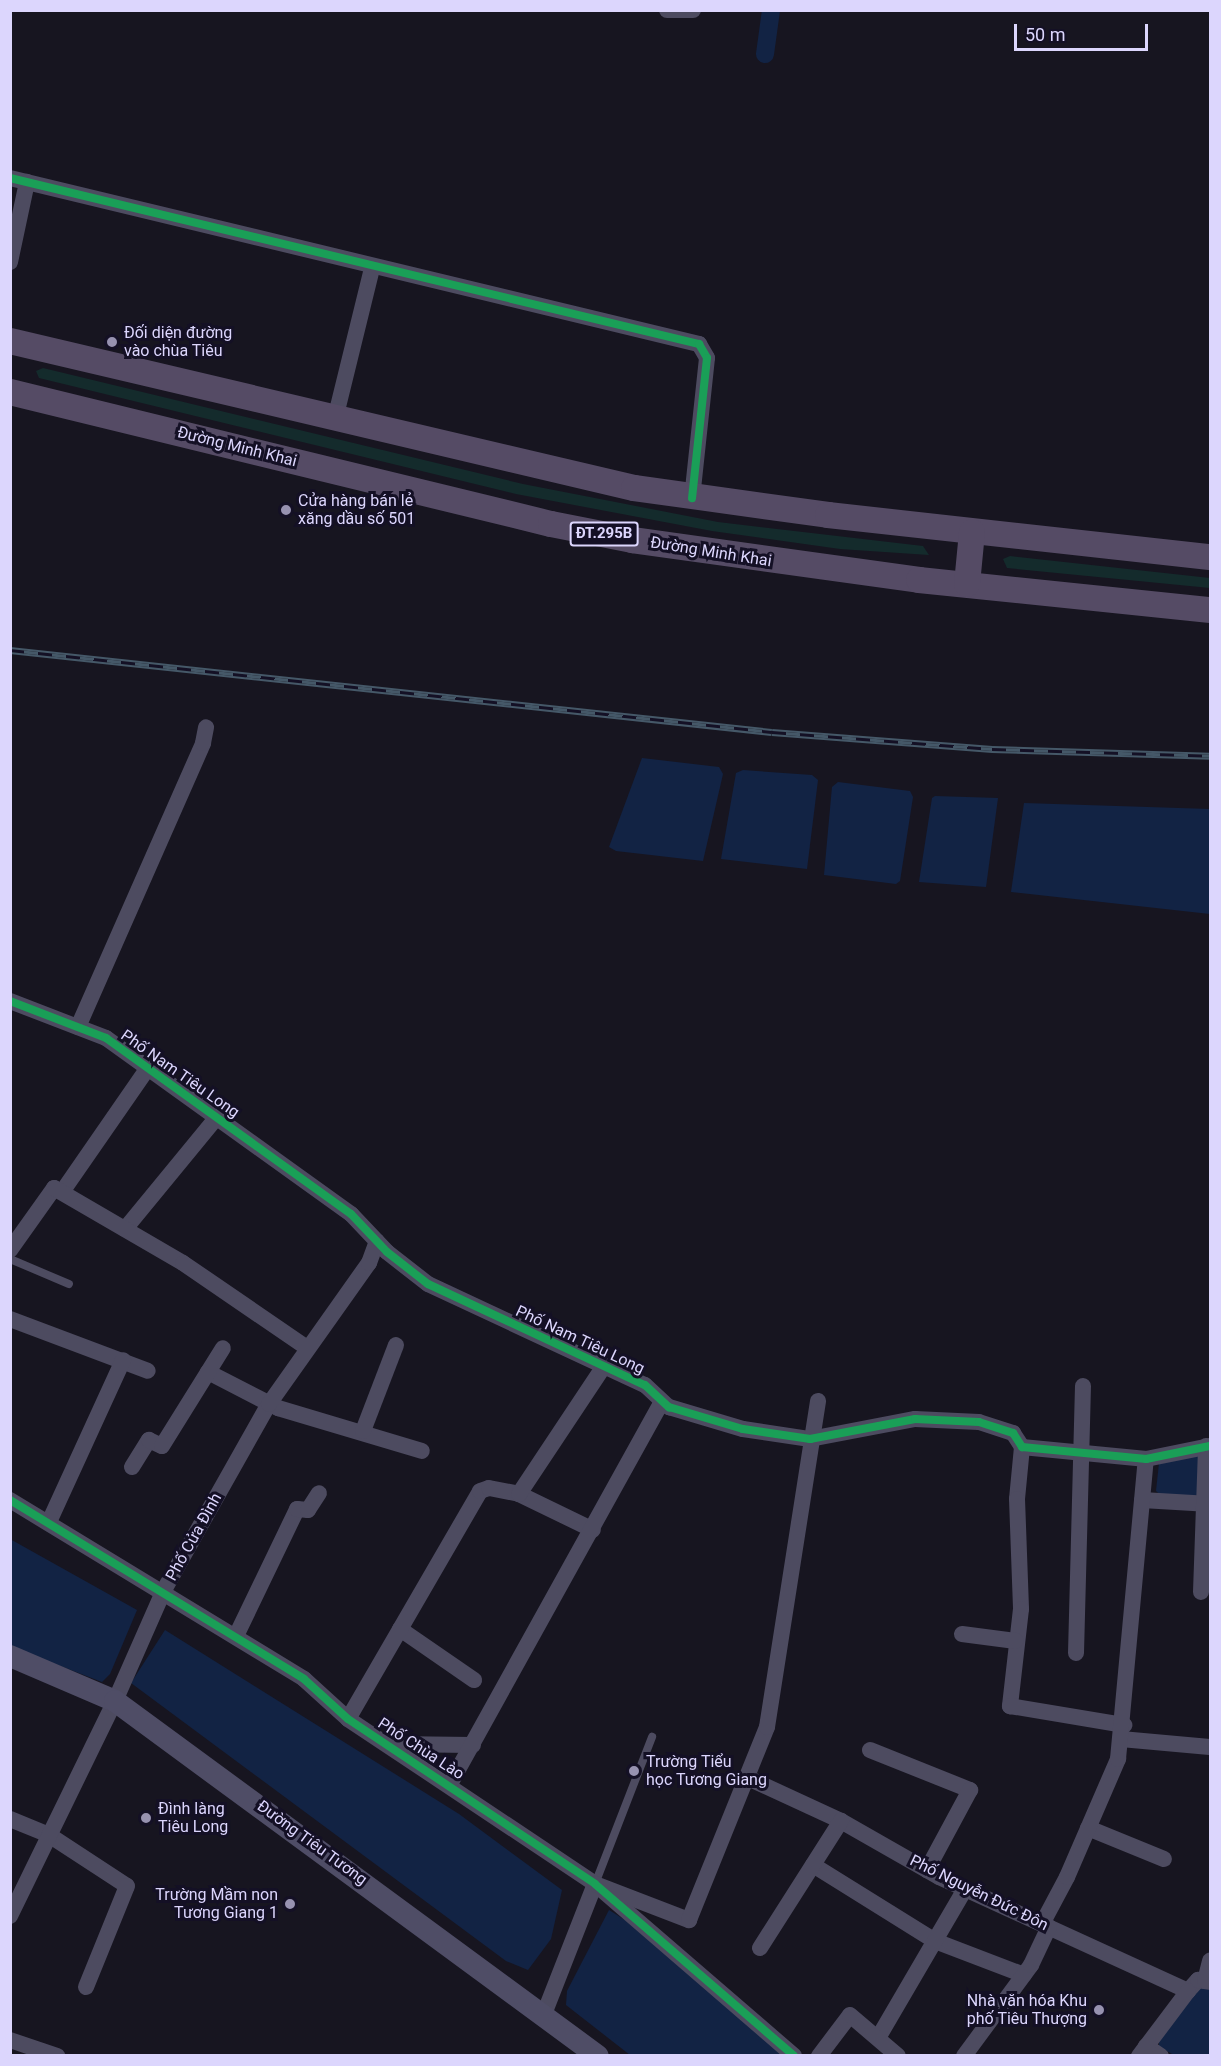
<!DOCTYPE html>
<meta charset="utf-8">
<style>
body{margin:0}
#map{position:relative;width:1221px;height:2066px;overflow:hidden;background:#171520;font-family:Roboto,sans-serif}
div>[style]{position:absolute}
.green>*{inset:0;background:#142b2c}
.water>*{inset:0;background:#122344}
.canal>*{height:18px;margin:-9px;padding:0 9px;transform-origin:9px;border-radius:9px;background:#122344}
.lane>*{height:8px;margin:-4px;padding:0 4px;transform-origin:4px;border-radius:4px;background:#4d4b60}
.street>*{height:16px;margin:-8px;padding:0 8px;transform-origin:8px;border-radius:8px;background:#4d4b60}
.secondary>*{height:22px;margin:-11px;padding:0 11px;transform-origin:11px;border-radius:11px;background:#4f4d66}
.primary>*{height:26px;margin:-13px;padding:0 13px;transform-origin:13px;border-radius:13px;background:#554b65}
.rail>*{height:7px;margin-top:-3.5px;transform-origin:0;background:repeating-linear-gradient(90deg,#141025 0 14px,#455868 0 28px);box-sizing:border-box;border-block:2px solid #455868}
.cycleway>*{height:8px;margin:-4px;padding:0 4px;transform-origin:4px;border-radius:4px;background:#1a9f57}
.dots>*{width:16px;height:16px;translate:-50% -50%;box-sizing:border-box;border:3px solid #141025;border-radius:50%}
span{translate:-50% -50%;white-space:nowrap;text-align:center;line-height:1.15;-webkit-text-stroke:6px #141025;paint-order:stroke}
.shield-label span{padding:2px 4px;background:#141025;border:2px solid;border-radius:4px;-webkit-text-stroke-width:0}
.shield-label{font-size:15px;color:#dcd6fd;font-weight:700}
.poi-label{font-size:16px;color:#dcd6fd}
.left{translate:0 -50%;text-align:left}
.right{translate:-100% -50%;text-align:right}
.street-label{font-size:16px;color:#dcd6fd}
.frame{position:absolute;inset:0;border:12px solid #dcd6fd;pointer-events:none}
.scale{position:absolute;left:1014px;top:24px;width:134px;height:27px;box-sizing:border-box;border:3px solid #dcd6fd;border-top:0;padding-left:8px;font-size:18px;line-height:21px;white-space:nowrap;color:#dcd6fd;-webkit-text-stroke:4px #141025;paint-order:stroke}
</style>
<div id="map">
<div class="green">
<i style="clip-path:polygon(43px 368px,523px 484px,718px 522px,923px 546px,929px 555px,840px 549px,712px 531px,516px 494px,39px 378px,36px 371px)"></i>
<i style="clip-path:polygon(1010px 556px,1210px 578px,1210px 588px,1007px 568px,1003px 559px)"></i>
</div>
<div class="water">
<i style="clip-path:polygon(642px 758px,719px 767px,723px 774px,703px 861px,616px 851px,609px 847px)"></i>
<i style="clip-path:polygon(743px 770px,812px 775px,818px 780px,807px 869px,721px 859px,736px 773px)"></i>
<i style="clip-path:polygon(838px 782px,910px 791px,913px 797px,900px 881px,896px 884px,824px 875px,832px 787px)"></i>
<i style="clip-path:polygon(935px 796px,998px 798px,986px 887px,919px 882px,932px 798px)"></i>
<i style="clip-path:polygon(1024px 803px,1210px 809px,1210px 914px,1011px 892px)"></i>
<i style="clip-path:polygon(1210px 1453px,1210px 1498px,1164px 1498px,1156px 1491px,1159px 1463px)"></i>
<i style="clip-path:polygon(10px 1539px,137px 1610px,110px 1674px,102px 1682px,11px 1647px)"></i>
<i style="clip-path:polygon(165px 1630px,459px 1814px,562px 1890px,551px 1939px,528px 1970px,506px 1961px,131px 1683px)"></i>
<i style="clip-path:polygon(609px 1910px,625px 1920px,783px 2055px,630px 2055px,566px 2005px,567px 1991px)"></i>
<i style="clip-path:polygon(1199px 1987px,1210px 1989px,1210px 2055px,1174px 2055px,1159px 2047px,1159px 2041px)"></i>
</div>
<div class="canal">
<i style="left:765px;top:54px;width:44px;rotate:-82.2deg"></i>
</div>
<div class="lane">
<i style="left:10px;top:1259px;width:64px;rotate:23deg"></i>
<i style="left:595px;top:1884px;width:158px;rotate:-68.8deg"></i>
</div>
<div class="street">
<i style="left:667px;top:10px;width:26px"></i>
<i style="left:10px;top:178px;width:709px;rotate:13.55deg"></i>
<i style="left:699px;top:344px;width:16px;rotate:60deg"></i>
<i style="left:707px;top:358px;width:141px;rotate:96.1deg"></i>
<i style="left:10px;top:262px;width:82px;rotate:-78deg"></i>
<i style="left:335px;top:419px;width:155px;rotate:-76.2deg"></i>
<i style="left:10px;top:1001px;width:103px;rotate:21.1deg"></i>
<i style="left:106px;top:1038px;width:302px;rotate:35.7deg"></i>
<i style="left:351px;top:1214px;width:52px;rotate:46.5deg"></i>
<i style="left:387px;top:1252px;width:52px;rotate:38deg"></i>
<i style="left:428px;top:1284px;width:239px;rotate:25deg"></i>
<i style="left:645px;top:1385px;width:33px;rotate:43deg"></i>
<i style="left:669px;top:1407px;width:77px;rotate:16.6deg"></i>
<i style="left:743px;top:1429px;width:68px;rotate:8.5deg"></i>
<i style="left:810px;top:1439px;width:107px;rotate:-10.8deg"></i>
<i style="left:915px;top:1419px;width:64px;rotate:2.7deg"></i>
<i style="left:979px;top:1422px;width:36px;rotate:18deg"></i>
<i style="left:1013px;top:1433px;width:17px;rotate:57deg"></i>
<i style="left:1022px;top:1447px;width:125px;rotate:5.5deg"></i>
<i style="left:1146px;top:1459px;width:65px;rotate:-11.5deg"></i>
<i style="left:78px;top:1027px;width:310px;rotate:-66.2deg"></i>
<i style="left:203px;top:743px;width:16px;rotate:-79deg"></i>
<i style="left:62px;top:1192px;width:151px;rotate:-55.3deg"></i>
<i style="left:125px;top:1229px;width:145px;rotate:-50.6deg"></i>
<i style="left:10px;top:1250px;width:76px;rotate:-54.6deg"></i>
<i style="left:54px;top:1188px;width:149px;rotate:30.2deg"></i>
<i style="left:183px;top:1263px;width:150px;rotate:34.4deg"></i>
<i style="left:10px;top:1319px;width:147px;rotate:20.6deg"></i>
<i style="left:208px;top:1372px;width:79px;rotate:27.2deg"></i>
<i style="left:278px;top:1408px;width:150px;rotate:16.6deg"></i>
<i style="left:363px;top:1431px;width:92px;rotate:-69deg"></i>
<i style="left:1022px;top:1447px;width:52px;rotate:95.5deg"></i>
<i style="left:1017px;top:1499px;width:110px;rotate:87.9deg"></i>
<i style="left:1021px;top:1609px;width:98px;rotate:96.5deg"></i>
<i style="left:1010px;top:1706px;width:116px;rotate:9.5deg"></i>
<i style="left:132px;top:1467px;width:32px;rotate:-58deg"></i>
<i style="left:149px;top:1440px;width:14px;rotate:25deg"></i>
<i style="left:162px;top:1446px;width:115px;rotate:-58.1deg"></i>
<i style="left:519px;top:1494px;width:82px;rotate:25.9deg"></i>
<i style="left:10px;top:1500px;width:344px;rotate:31.3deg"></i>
<i style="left:304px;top:1679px;width:59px;rotate:42.3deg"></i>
<i style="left:348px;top:1719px;width:297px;rotate:33.7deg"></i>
<i style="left:595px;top:1884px;width:263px;rotate:40.8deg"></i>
<i style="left:1142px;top:1500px;width:68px;rotate:3.4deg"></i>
<i style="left:49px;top:1522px;width:178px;rotate:-65.4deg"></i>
<i style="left:1201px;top:1592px;width:146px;rotate:-88deg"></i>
<i style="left:400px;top:1629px;width:90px;rotate:34.6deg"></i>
<i style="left:962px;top:1634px;width:54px;rotate:7.4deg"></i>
<i style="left:236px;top:1636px;width:141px;rotate:-64.3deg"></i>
<i style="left:297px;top:1509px;width:11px;rotate:5deg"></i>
<i style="left:308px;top:1510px;width:20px;rotate:-57deg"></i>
<i style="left:1076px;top:1653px;width:267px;rotate:-88.5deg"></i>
<i style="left:348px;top:1719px;width:263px;rotate:-59.9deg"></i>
<i style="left:480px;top:1491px;width:9px;rotate:-18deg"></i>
<i style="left:489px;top:1488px;width:31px;rotate:11deg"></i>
<i style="left:519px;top:1494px;width:154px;rotate:-56.4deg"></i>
<i style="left:1121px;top:1739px;width:89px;rotate:5.1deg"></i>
<i style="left:389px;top:1744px;width:84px;rotate:0.7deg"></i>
<i style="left:870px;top:1750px;width:108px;rotate:21.8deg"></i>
<i style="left:970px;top:1790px;width:91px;rotate:118.3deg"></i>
<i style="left:748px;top:1778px;width:102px;rotate:24.8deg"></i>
<i style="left:841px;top:1821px;width:113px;rotate:29.7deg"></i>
<i style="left:939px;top:1877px;width:274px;rotate:24.6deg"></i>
<i style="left:1188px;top:1991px;width:15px;rotate:-48deg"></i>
<i style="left:1198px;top:1980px;width:12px;rotate:9deg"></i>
<i style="left:450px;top:1784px;width:436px;rotate:-61deg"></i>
<i style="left:10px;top:1819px;width:42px;rotate:22.3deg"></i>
<i style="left:49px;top:1835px;width:93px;rotate:33.2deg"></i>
<i style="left:127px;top:1886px;width:109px;rotate:112.1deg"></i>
<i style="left:1088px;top:1828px;width:82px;rotate:22.2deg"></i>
<i style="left:813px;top:1865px;width:144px;rotate:31.9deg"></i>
<i style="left:935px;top:1941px;width:95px;rotate:20.9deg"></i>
<i style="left:10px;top:1916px;width:239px;rotate:-64deg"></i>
<i style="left:115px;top:1701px;width:121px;rotate:-66.2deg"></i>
<i style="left:164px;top:1590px;width:214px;rotate:-60.6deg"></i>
<i style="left:269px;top:1404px;width:173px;rotate:-54.7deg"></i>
<i style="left:369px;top:1263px;width:23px;rotate:-70deg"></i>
<i style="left:1042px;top:1924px;width:53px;rotate:-62deg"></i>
<i style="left:1067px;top:1877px;width:129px;rotate:-66.6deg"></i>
<i style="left:1118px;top:1759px;width:301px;rotate:-84.7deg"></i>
<i style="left:760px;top:1948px;width:151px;rotate:-57.5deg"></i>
<i style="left:1205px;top:1981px;width:21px;rotate:-76deg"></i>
<i style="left:544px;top:2014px;width:140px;rotate:-68.6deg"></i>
<i style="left:595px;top:1884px;width:101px;rotate:21deg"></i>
<i style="left:689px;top:1920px;width:208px;rotate:-68deg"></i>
<i style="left:767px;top:1727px;width:330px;rotate:-81.1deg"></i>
<i style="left:878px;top:2038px;width:173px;rotate:-59.7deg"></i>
<i style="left:10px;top:2040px;width:50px;rotate:18.8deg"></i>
<i style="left:1146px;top:2046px;width:18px;rotate:34deg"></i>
<i style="left:819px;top:2056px;width:51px;rotate:-52.9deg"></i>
<i style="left:850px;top:2015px;width:63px;rotate:40.5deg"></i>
<i style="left:964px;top:2056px;width:113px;rotate:-53.6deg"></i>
<i style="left:1031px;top:1965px;width:42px;rotate:-64.7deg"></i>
<i style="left:1139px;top:2056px;width:81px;rotate:-53deg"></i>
</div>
<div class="secondary">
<i style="left:10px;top:1656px;width:114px;rotate:23.2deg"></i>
<i style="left:115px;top:1701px;width:599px;rotate:36.32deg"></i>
</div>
<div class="primary">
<i style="left:10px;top:341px;width:641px;rotate:13.26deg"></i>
<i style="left:634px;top:488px;width:196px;rotate:7.9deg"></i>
<i style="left:828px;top:515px;width:384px;rotate:6.3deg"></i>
<i style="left:10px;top:392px;width:557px;rotate:13.71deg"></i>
<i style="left:551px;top:524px;width:83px;rotate:11.2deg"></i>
<i style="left:632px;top:540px;width:290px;rotate:7.9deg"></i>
<i style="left:919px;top:580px;width:293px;rotate:5.9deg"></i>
<i style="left:967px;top:584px;width:52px;rotate:-84.5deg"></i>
</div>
<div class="rail">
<i style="left:10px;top:650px;width:766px;rotate:6.14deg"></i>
<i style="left:772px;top:732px;width:221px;rotate:4.4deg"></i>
<i style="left:992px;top:749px;width:218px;rotate:1.8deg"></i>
</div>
<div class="cycleway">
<i style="left:10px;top:178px;width:709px;rotate:13.55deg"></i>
<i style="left:699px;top:344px;width:16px;rotate:60deg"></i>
<i style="left:707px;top:358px;width:141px;rotate:96.1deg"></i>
<i style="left:10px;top:1001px;width:103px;rotate:21.1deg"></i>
<i style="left:106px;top:1038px;width:302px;rotate:35.7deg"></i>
<i style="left:351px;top:1214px;width:52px;rotate:46.5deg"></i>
<i style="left:387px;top:1252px;width:52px;rotate:38deg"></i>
<i style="left:428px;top:1284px;width:239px;rotate:25deg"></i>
<i style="left:645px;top:1385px;width:33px;rotate:43deg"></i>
<i style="left:669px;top:1407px;width:77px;rotate:16.6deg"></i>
<i style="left:743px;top:1429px;width:68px;rotate:8.5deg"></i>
<i style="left:810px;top:1439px;width:107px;rotate:-10.8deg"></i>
<i style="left:915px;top:1419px;width:64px;rotate:2.7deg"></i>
<i style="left:979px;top:1422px;width:36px;rotate:18deg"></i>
<i style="left:1013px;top:1433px;width:17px;rotate:57deg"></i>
<i style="left:1022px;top:1447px;width:125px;rotate:5.5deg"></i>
<i style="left:1146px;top:1459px;width:65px;rotate:-11.5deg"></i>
<i style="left:10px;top:1500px;width:344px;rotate:31.3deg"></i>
<i style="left:304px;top:1679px;width:59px;rotate:42.3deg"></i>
<i style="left:348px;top:1719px;width:297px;rotate:33.7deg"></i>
<i style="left:595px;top:1884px;width:263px;rotate:40.8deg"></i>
</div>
<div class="dots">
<i style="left:112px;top:342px;background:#9792b0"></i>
<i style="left:286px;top:510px;background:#9792b0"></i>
<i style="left:634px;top:1771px;background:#9792b0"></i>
<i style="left:146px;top:1818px;background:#9792b0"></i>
<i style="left:290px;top:1904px;background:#9792b0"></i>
<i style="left:1099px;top:2010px;background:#9792b0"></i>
</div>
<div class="shield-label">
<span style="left:604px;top:534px">ĐT.295B</span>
</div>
<div class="poi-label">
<span class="left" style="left:124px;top:342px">Đối diện đường<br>vào chùa Tiêu</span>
<span class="left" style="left:298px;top:510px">Cửa hàng bán lẻ<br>xăng dầu số 501</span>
<span class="left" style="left:646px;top:1771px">Trường Tiểu<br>học Tương Giang</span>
<span class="left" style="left:158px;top:1818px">Đình làng<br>Tiêu Long</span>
<span class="right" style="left:278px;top:1904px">Trường Mầm non<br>Tương Giang 1</span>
<span class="right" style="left:1087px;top:2010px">Nhà văn hóa Khu<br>phố Tiêu Thượng</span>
</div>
<div class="street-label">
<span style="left:237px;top:447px;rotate:14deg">Đường Minh Khai</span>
<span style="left:711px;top:552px;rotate:9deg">Đường Minh Khai</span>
<span style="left:180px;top:1074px;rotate:35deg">Phố Nam Tiêu Long</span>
<span style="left:580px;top:1340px;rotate:25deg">Phố Nam Tiêu Long</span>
<span style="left:194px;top:1537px;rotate:-61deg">Phố Cửa Đình</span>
<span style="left:421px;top:1749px;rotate:33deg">Phố Chùa Lào</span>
<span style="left:312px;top:1843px;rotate:36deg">Đường Tiêu Tương</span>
<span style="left:979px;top:1893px;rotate:26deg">Phố Nguyễn Đức Đôn</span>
</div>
<div class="frame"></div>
<div class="scale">50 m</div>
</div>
